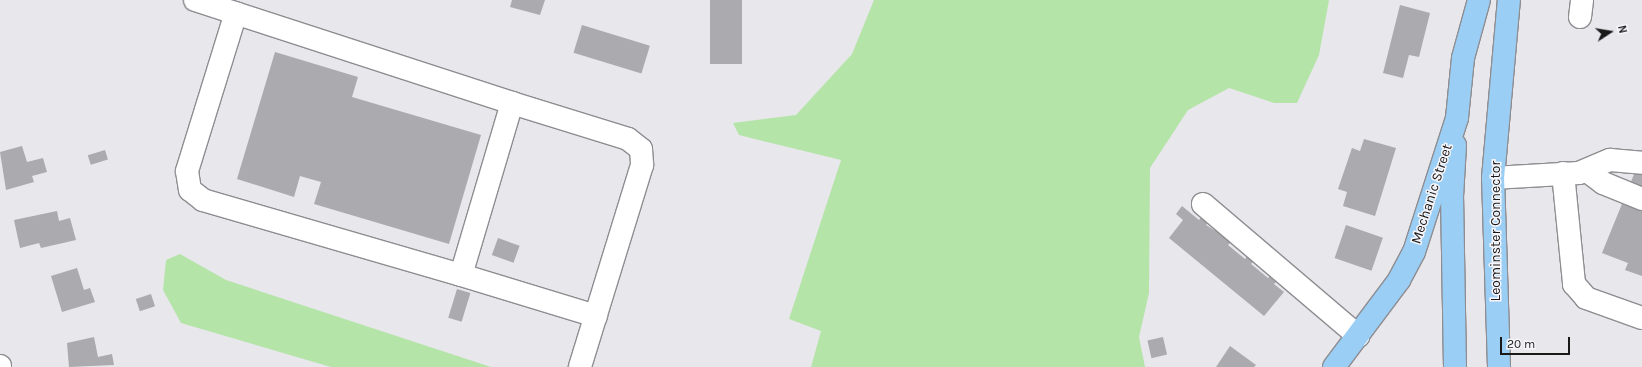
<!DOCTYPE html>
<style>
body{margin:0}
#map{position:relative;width:1642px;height:367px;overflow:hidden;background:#e8e7eb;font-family:Karla,sans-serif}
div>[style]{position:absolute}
.green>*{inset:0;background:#b5e4a9}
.building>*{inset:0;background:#abaaae;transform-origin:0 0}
.roads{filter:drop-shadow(1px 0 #8e8d91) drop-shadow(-1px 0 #8e8d91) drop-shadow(0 1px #8e8d91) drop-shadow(0 -1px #8e8d91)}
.minor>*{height:22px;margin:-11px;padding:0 11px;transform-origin:11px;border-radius:11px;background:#fff}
.major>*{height:22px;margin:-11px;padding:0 11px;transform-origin:11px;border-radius:11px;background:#9acef5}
span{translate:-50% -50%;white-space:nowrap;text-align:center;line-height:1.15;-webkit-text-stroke:3px #f6f5f9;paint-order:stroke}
.street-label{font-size:14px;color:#19191a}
.north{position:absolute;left:1590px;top:12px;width:40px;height:40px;-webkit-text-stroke:3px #f6f5f9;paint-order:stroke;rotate:78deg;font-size:11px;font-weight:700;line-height:16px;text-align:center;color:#19191a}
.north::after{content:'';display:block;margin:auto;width:14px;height:18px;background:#19191a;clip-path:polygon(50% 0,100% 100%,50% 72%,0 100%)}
.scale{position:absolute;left:1500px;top:337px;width:70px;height:18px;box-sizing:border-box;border:2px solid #19191a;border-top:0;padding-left:5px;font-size:12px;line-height:14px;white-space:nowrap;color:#19191a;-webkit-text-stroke:3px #f6f5f9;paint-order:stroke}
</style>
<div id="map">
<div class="green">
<i style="clip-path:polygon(874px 0,1329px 0,1319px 55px,1297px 103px,1274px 103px,1229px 88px,1188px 110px,1150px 168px,1149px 293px,1139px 337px,1145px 367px,811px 367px,821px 331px,789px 319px,841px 160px,739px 135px,733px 123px,796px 115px,852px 54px)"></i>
<i style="clip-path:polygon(180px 254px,226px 280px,491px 367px,331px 367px,181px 323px,163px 290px,166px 260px)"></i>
</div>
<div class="building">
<i style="clip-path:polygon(512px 0,545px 0,540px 15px,510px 7px)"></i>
<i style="left:710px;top:0;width:32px;height:64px"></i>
<i style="clip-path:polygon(1400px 5px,1430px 13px,1419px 57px,1409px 55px,1403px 78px,1383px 73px)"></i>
<i style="left:582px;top:25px;width:71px;height:29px;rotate:17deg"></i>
<i style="clip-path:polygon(275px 52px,358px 77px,352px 97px,481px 135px,449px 244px,314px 204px,321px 182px,300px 176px,294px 197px,237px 179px)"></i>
<i style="clip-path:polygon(1364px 139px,1396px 148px,1375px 216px,1343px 206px,1347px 192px,1338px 189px,1352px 148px,1360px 151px)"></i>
<i style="clip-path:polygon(22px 146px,27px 162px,43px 158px,47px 172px,32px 176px,34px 182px,6px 190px,0 152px)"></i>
<i style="left:105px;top:150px;width:10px;height:18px;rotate:73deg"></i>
<i style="clip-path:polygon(1639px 162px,1642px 163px,1642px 276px,1625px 270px,1628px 263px,1602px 253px)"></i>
<i style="clip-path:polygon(1182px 206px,1199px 220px,1203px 215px,1210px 221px,1206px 225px,1232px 241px,1228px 245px,1245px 259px,1249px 254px,1255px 260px,1251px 264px,1268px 278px,1271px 275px,1278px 280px,1274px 284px,1284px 292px,1264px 316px,1169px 238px,1183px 220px,1176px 214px)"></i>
<i style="clip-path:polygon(57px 211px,59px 221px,70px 218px,76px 240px,41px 248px,39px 243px,20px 248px,14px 220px)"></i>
<i style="left:1346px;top:225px;width:39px;height:35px;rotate:19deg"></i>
<i style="left:498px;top:238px;width:23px;height:18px;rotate:20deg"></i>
<i style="clip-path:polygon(77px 268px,84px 290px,90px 288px,95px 302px,62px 312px,51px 276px)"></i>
<i style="left:457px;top:289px;width:14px;height:30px;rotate:17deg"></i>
<i style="left:151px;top:294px;width:13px;height:16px;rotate:72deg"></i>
<i style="clip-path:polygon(94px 337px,98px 357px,112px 354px,114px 365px,69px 367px,67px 343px)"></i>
<i style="left:1163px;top:337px;width:18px;height:16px;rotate:77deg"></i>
<i style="clip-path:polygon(1230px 346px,1256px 365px,1254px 367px,1216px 367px)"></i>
</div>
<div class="roads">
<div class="minor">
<i style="left:195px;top:0;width:333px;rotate:18deg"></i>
<i style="left:512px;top:103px;width:179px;rotate:106.5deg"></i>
<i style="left:461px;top:275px;width:269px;rotate:-163.8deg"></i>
<i style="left:203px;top:200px;width:16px;rotate:-142deg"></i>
<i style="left:190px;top:190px;width:19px;rotate:-99deg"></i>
<i style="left:187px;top:171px;width:165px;rotate:-72.8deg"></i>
<i style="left:1580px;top:17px;width:17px;rotate:-83deg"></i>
<i style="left:512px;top:103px;width:121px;rotate:17.2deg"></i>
<i style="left:628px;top:139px;width:16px;rotate:38deg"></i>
<i style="left:641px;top:149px;width:16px;rotate:86deg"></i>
<i style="left:642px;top:165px;width:211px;rotate:107.1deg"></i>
<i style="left:1587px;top:171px;width:20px;rotate:37deg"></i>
<i style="left:1603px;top:183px;width:42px;rotate:22.3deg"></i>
<i style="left:1563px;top:173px;width:112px;rotate:84.3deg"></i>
<i style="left:1574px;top:284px;width:18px;rotate:49deg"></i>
<i style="left:1586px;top:298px;width:59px;rotate:19.7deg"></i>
<i style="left:1493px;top:178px;width:86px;rotate:-3.3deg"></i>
<i style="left:1579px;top:173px;width:34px;rotate:-23deg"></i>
<i style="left:1610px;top:160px;width:32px;rotate:5deg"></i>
<i style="left:1203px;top:204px;width:204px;rotate:40.4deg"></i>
<i style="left:461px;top:275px;width:141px;rotate:16.9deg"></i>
<i style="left:0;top:366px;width:1px;rotate:90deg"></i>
</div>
<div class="major">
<i style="left:1334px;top:367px;width:109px;rotate:-53.2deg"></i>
<i style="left:1399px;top:280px;width:32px;rotate:-62deg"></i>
<i style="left:1414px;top:252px;width:141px;rotate:-72.2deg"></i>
<i style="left:1457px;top:118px;width:60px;rotate:-84.3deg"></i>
<i style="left:1463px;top:58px;width:60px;rotate:-74.6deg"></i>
<i style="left:1455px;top:367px;width:170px;rotate:-91deg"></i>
<i style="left:1452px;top:197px;width:52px;rotate:-86.7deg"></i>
<i style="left:1499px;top:367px;width:189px;rotate:-91.8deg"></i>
<i style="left:1493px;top:178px;width:179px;rotate:-84.9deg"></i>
</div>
</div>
<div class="street-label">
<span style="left:1432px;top:194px;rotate:-72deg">Mechanic Street</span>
<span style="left:1496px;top:231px;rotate:-90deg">Leominster Connector</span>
</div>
<div class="north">N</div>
<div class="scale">20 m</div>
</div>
